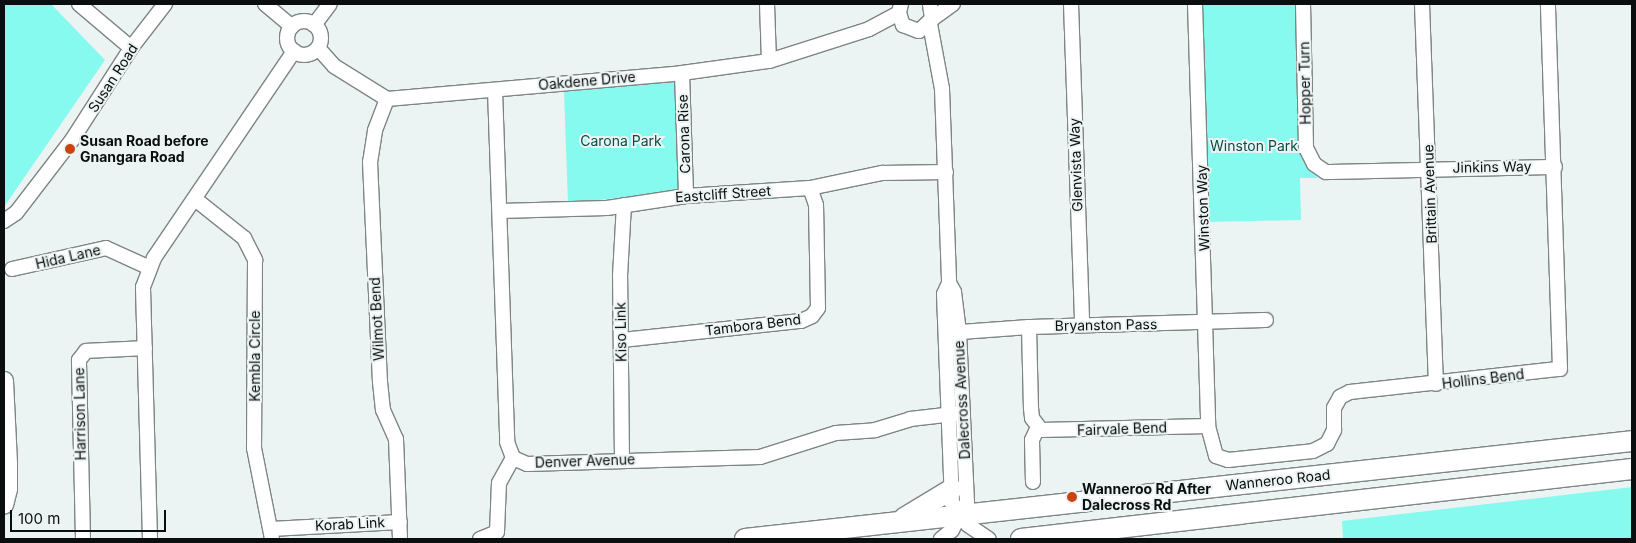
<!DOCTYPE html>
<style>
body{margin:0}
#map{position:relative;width:1636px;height:543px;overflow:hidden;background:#ebf4f3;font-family:Inter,sans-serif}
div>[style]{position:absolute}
.green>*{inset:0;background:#86faef}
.roads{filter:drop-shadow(1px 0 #7e8584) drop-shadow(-1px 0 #7e8584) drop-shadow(0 1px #7e8584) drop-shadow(0 -1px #7e8584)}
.minor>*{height:14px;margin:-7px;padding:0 7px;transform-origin:7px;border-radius:7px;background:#fff}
.minor>.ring{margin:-7px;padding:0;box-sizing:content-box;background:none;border:14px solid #fff;border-radius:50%}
.major>*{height:18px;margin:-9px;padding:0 9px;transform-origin:9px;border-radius:9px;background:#fff}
.highway>*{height:20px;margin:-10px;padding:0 10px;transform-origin:10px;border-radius:10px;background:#fff}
.dots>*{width:14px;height:14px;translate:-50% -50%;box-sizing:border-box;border:2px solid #ebf4f3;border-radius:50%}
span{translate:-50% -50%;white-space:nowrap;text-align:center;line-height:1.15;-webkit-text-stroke:4px #ebf4f3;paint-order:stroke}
.street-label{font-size:14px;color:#0b0e0e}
.poi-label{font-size:14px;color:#0b0e0e;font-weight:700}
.left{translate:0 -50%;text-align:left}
.park-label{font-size:14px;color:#0b4c47}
.frame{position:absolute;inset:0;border:5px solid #0b0e0e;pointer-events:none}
.scale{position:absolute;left:10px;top:510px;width:156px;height:22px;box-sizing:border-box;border:2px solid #0b0e0e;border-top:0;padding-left:6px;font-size:15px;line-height:18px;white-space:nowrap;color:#0b0e0e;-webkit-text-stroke:4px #ebf4f3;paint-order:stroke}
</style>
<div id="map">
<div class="green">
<i style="clip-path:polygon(4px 4px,51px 4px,105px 60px,4px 207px)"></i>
<i style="clip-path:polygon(1201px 4px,1297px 4px,1303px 161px,1318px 178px,1300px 178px,1301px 220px,1208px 222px)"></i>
<i style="clip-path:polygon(675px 79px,679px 190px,568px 204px,564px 92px)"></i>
<i style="clip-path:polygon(1632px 487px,1632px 539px,1343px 539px,1342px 521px)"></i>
</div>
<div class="roads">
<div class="minor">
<i style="left:79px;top:4px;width:68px;rotate:40.2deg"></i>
<i style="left:265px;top:4px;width:35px;rotate:40deg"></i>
<i style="left:767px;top:4px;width:57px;rotate:88deg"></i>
<i style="left:901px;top:4px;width:9px;rotate:103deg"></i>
<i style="left:899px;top:13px;width:13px;rotate:72deg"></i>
<i style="left:903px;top:25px;width:17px;rotate:21deg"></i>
<i style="left:919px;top:31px;width:18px;rotate:-43deg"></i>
<i style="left:932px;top:19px;width:15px;rotate:-98deg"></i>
<i style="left:1071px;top:4px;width:321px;rotate:88deg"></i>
<i style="left:1195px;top:4px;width:422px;rotate:88.2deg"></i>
<i style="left:1208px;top:426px;width:31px;rotate:75deg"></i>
<i style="left:1216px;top:456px;width:13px;rotate:18deg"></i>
<i style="left:1228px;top:460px;width:85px;rotate:-6deg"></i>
<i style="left:1313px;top:451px;width:16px;rotate:-27deg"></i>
<i style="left:1327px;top:444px;width:16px;rotate:-63deg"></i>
<i style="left:1334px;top:430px;width:22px;rotate:-90deg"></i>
<i style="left:1334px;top:408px;width:13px;rotate:-61deg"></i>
<i style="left:1340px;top:397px;width:11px;rotate:-27deg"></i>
<i style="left:1350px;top:392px;width:211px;rotate:-6.3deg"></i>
<i style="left:1560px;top:369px;width:365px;rotate:-91.9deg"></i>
<i style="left:1303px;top:4px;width:144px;rotate:88.8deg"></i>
<i style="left:1306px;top:148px;width:18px;rotate:63deg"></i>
<i style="left:1314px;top:164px;width:14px;rotate:34deg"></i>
<i style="left:1326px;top:172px;width:229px;rotate:-1.3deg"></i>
<i style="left:1422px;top:4px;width:380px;rotate:87.9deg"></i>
<i style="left:932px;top:19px;width:26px;rotate:-36deg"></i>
<i class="ring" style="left:287px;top:21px;width:20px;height:20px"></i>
<i style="left:930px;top:24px;width:66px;rotate:79.5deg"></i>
<i style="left:942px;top:89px;width:194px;rotate:87.9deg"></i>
<i style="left:949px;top:283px;width:12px;rotate:114deg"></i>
<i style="left:944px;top:294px;width:209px;rotate:87.8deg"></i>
<i style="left:952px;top:503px;width:27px;rotate:54deg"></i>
<i style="left:968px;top:525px;width:25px;rotate:34deg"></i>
<i style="left:314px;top:25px;width:26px;rotate:-53deg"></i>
<i style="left:318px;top:48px;width:24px;rotate:48deg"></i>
<i style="left:334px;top:66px;width:62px;rotate:31.9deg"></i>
<i style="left:387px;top:99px;width:296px;rotate:-5deg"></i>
<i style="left:682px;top:73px;width:88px;rotate:-7.9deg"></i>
<i style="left:769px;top:61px;width:105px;rotate:-17.7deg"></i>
<i style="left:869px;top:29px;width:34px;rotate:-28deg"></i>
<i style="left:682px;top:73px;width:123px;rotate:88.1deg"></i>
<i style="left:495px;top:90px;width:352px;rotate:88deg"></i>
<i style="left:507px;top:442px;width:17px;rotate:69deg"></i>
<i style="left:513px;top:458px;width:15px;rotate:23deg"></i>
<i style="left:527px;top:464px;width:233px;rotate:-1.7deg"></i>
<i style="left:760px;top:457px;width:80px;rotate:-17.5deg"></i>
<i style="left:836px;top:433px;width:39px;rotate:-4deg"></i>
<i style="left:875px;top:430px;width:37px;rotate:-17deg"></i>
<i style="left:910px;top:419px;width:53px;rotate:-6.5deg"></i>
<i style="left:387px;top:99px;width:34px;rotate:111deg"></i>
<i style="left:375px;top:131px;width:31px;rotate:99deg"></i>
<i style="left:370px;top:162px;width:220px;rotate:87.4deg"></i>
<i style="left:380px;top:382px;width:28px;rotate:84deg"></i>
<i style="left:383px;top:410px;width:32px;rotate:66deg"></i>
<i style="left:396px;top:439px;width:100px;rotate:87.7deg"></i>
<i style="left:195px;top:199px;width:63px;rotate:38.5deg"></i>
<i style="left:244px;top:238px;width:25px;rotate:63deg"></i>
<i style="left:255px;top:260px;width:188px;rotate:90.3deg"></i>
<i style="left:254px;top:448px;width:93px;rotate:78.8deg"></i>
<i style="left:500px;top:211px;width:107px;rotate:-1.6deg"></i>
<i style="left:607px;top:208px;width:80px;rotate:-8.6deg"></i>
<i style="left:686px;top:196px;width:124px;rotate:-3.7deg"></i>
<i style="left:810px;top:188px;width:74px;rotate:-11.8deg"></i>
<i style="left:882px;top:173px;width:64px;rotate:-0.9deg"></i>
<i style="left:4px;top:221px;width:14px;rotate:-34deg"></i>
<i style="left:16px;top:213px;width:92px;rotate:-52.5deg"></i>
<i style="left:72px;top:140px;width:109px;rotate:-57.3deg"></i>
<i style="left:131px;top:48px;width:56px;rotate:-52.3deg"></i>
<i style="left:12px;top:269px;width:96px;rotate:-12.6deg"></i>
<i style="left:106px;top:248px;width:48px;rotate:24.4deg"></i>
<i style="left:1029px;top:327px;width:81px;rotate:88.6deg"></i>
<i style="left:1031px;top:408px;width:10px;rotate:84deg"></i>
<i style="left:1032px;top:418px;width:15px;rotate:53deg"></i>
<i style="left:1041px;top:430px;width:167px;rotate:-1.4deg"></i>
<i style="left:947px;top:333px;width:82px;rotate:-4.2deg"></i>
<i style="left:1029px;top:327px;width:237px;rotate:-1.7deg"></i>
<i style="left:622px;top:340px;width:180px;rotate:-6.1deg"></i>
<i style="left:801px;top:321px;width:12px;rotate:-24deg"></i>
<i style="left:812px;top:316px;width:10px;rotate:-53deg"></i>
<i style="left:818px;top:308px;width:103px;rotate:-91.1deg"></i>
<i style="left:816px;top:205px;width:18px;rotate:-109deg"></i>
<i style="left:622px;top:460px;width:184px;rotate:-90.6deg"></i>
<i style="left:620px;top:276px;width:71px;rotate:-86.8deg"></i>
<i style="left:1033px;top:482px;width:42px;rotate:-91.4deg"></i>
<i style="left:1032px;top:440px;width:14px;rotate:-65deg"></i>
<i style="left:271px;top:529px;width:129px;rotate:-3.1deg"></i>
<i style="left:83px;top:539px;width:179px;rotate:-91.3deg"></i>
<i style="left:79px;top:360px;width:11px;rotate:-52deg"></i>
<i style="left:86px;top:351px;width:59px;rotate:-2.9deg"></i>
<i style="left:150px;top:539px;width:252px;rotate:-91.6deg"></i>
<i style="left:143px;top:287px;width:31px;rotate:-69deg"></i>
<i style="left:154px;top:258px;width:250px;rotate:-55.9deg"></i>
<i style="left:480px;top:539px;width:18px;rotate:-22deg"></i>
<i style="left:497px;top:532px;width:49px;rotate:-87.7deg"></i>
<i style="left:499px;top:483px;width:29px;rotate:-61deg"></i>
<i style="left:941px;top:539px;width:14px;rotate:-39deg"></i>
<i style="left:952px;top:530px;width:32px;rotate:-62deg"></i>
<i style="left:967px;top:502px;width:170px;rotate:-92.7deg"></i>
<i style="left:959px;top:332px;width:40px;rotate:-97.1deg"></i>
<i style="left:954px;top:292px;width:10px;rotate:-119deg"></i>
</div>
<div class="major">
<i style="left:4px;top:381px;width:83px;rotate:87.2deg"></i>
<i style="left:8px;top:464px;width:25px;rotate:90deg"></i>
<i style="left:8px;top:489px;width:16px;rotate:104deg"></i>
</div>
<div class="highway">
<i style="left:904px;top:518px;width:56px;rotate:-31.1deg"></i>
<i style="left:745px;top:539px;width:892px;rotate:-6.3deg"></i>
<i style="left:1021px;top:539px;width:615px;rotate:-6.54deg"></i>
</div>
</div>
<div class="dots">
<i style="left:70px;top:149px;background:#ca4313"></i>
<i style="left:1072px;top:497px;background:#ca4313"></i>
</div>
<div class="street-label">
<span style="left:113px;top:78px;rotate:-57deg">Susan Road</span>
<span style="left:587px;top:81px;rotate:-5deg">Oakdene Drive</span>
<span style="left:1305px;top:83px;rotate:-91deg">Hopper Turn</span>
<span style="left:684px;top:134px;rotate:-92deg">Carona Rise</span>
<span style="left:1076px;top:165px;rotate:-92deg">Glenvista Way</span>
<span style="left:1492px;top:167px;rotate:-1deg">Jinkins Way</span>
<span style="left:723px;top:194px;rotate:-4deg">Eastcliff Street</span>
<span style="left:1430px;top:194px;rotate:-92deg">Brittain Avenue</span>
<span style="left:1203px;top:208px;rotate:-92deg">Winston Way</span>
<span style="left:68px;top:257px;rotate:-13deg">Hida Lane</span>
<span style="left:377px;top:319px;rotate:-93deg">Wilmot Bend</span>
<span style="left:753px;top:325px;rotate:-7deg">Tambora Bend</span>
<span style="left:1106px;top:325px;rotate:-1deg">Bryanston Pass</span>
<span style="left:621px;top:332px;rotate:-91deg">Kiso Link</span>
<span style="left:255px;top:356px;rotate:-90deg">Kembla Circle</span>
<span style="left:1483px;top:379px;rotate:-7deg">Hollins Bend</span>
<span style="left:962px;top:400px;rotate:-93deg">Dalecross Avenue</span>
<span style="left:80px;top:414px;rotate:-91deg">Harrison Lane</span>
<span style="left:1122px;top:429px;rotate:-2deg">Fairvale Bend</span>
<span style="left:585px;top:461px;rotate:-2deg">Denver Avenue</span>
<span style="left:1278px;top:480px;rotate:-6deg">Wanneroo Road</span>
<span style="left:350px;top:524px;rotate:-3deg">Korab Link</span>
</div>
<div class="poi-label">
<span class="left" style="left:80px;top:149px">Susan Road before<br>Gnangara Road</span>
<span class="left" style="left:1082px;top:497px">Wanneroo Rd After<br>Dalecross Rd</span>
</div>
<div class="park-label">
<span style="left:621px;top:141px">Carona Park</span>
<span style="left:1254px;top:146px">Winston Park</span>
</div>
<div class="frame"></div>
<div class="scale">100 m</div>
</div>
